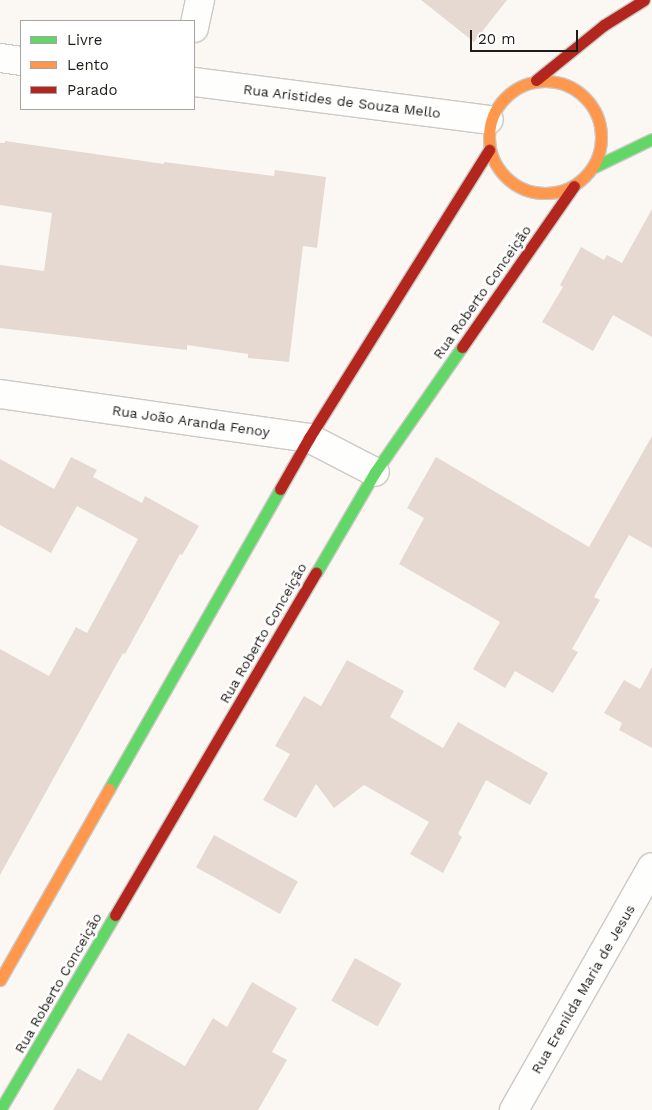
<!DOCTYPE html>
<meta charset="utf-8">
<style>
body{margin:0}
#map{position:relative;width:652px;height:1110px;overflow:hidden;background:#fbf8f4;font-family:"Work Sans",sans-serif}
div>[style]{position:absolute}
.building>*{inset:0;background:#e6d9d2;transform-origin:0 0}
.roads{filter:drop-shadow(1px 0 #ccc9c5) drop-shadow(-1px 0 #ccc9c5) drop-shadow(0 1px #ccc9c5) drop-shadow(0 -1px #ccc9c5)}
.street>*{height:28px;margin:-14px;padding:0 14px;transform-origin:14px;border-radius:14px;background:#fefefd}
.fast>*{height:11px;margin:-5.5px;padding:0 5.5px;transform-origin:5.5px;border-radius:5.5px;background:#63d668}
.slow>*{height:11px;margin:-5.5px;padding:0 5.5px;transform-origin:5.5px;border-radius:5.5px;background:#ff974d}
.slow>.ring{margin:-5.5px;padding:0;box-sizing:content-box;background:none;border:11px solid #ff974d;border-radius:50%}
.jam>*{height:11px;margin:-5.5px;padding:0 5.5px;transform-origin:5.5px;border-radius:5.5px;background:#b3261e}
span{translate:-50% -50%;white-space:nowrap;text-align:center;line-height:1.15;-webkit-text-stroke:5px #fff;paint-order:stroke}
.street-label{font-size:14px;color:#201d18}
.legend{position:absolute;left:20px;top:20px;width:175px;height:90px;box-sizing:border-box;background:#fff;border:1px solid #a6a5a3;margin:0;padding:6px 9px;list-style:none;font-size:15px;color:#201d18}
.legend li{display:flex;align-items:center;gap:10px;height:25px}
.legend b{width:25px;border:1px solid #a6a5a3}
.scale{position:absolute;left:470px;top:30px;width:108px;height:22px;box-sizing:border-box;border:2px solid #201d18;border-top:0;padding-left:6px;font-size:15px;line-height:18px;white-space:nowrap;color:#201d18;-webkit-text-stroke:4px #fff;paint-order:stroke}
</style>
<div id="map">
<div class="building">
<i style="clip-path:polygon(421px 0,507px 0,474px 42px)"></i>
<i style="clip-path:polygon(5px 141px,164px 164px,164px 162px,274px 176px,275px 170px,326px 177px,317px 248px,303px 246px,289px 362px,248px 358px,248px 354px,187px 345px,187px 350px,0 328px,0 265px,44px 271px,52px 213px,0 205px,0 143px,5px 143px)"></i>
<i style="clip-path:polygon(652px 209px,652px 337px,613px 315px,593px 351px,542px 322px,563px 287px,560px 285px,581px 247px,604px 260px,607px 255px,622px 263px)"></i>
<i style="clip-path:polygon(652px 436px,652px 548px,629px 535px,594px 597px,600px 600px,572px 649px,578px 652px,553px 693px,515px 671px,505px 688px,473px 669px,500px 622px,399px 564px,424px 518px,407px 508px,436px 457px,589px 547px)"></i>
<i style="clip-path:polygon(71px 457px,97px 470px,93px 477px,142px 503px,145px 496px,199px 526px,182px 555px,180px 554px,125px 654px,123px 653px,0 875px,0 649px,49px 676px,76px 627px,87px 633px,138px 539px,77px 506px,51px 553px,0 525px,0 459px,54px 489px)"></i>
<i style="clip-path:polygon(347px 660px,404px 691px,390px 717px,443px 748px,458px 722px,548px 773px,530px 805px,486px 780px,458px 834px,462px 837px,443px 873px,410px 854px,429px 822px,364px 785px,334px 808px,316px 784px,296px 818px,263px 800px,290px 754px,275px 746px,304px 696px,321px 706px)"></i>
<i style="clip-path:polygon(652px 667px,652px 748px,619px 730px,622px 723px,604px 713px,624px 680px,640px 689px)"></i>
<i style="left:214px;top:835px;width:96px;height:37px;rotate:29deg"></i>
<i style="left:355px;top:958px;width:53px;height:49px;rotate:29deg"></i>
<i style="clip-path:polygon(252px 982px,297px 1008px,272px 1052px,287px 1060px,258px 1110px,53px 1110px,78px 1068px,101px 1081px,128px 1033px,185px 1066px,213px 1018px,227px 1027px)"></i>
</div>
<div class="roads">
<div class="street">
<i style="left:194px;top:28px;width:29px;rotate:-78deg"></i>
<i style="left:0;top:58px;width:21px;rotate:8deg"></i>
<i style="left:194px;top:82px;width:297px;rotate:7.3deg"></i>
<i style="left:0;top:394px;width:312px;rotate:8.1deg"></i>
<i style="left:309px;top:438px;width:74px;rotate:27.3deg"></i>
<i style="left:514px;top:1110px;width:279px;rotate:-60.4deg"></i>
</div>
<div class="fast">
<i style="left:594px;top:167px;width:64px;rotate:-25.8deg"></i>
<i style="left:316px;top:573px;width:117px;rotate:-59.7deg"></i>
<i style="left:375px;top:472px;width:152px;rotate:-55.2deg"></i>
<i style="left:109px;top:789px;width:345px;rotate:-60.3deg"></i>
<i style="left:0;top:1110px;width:226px;rotate:-59.5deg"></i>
</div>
<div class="slow">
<i class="ring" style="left:489px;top:81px;width:101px;height:101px"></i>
<i style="left:0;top:980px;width:220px;rotate:-60.3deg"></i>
</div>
<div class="jam">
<i style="left:536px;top:80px;width:87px;rotate:-39deg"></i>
<i style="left:604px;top:25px;width:47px;rotate:-32deg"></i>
<i style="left:462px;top:347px;width:196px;rotate:-55.2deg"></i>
<i style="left:280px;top:489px;width:59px;rotate:-60.4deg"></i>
<i style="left:309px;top:438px;width:340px;rotate:-58deg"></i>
<i style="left:115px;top:915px;width:397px;rotate:-59.6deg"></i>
</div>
</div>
<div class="street-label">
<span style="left:342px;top:101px;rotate:7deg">Rua Aristides de Souza Mello</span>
<span style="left:482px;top:292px;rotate:-55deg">Rua Roberto Conceição</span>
<span style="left:191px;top:421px;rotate:8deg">Rua João Aranda Fenoy</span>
<span style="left:263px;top:633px;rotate:-60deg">Rua Roberto Conceição</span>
<span style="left:58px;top:983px;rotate:-60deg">Rua Roberto Conceição</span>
<span style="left:583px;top:989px;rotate:-60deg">Rua Erenilda Maria de Jesus</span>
</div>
<ul class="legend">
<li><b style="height:6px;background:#63d668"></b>Livre</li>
<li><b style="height:6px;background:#ff974d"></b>Lento</li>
<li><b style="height:6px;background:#b3261e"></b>Parado</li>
</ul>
<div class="scale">20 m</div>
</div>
